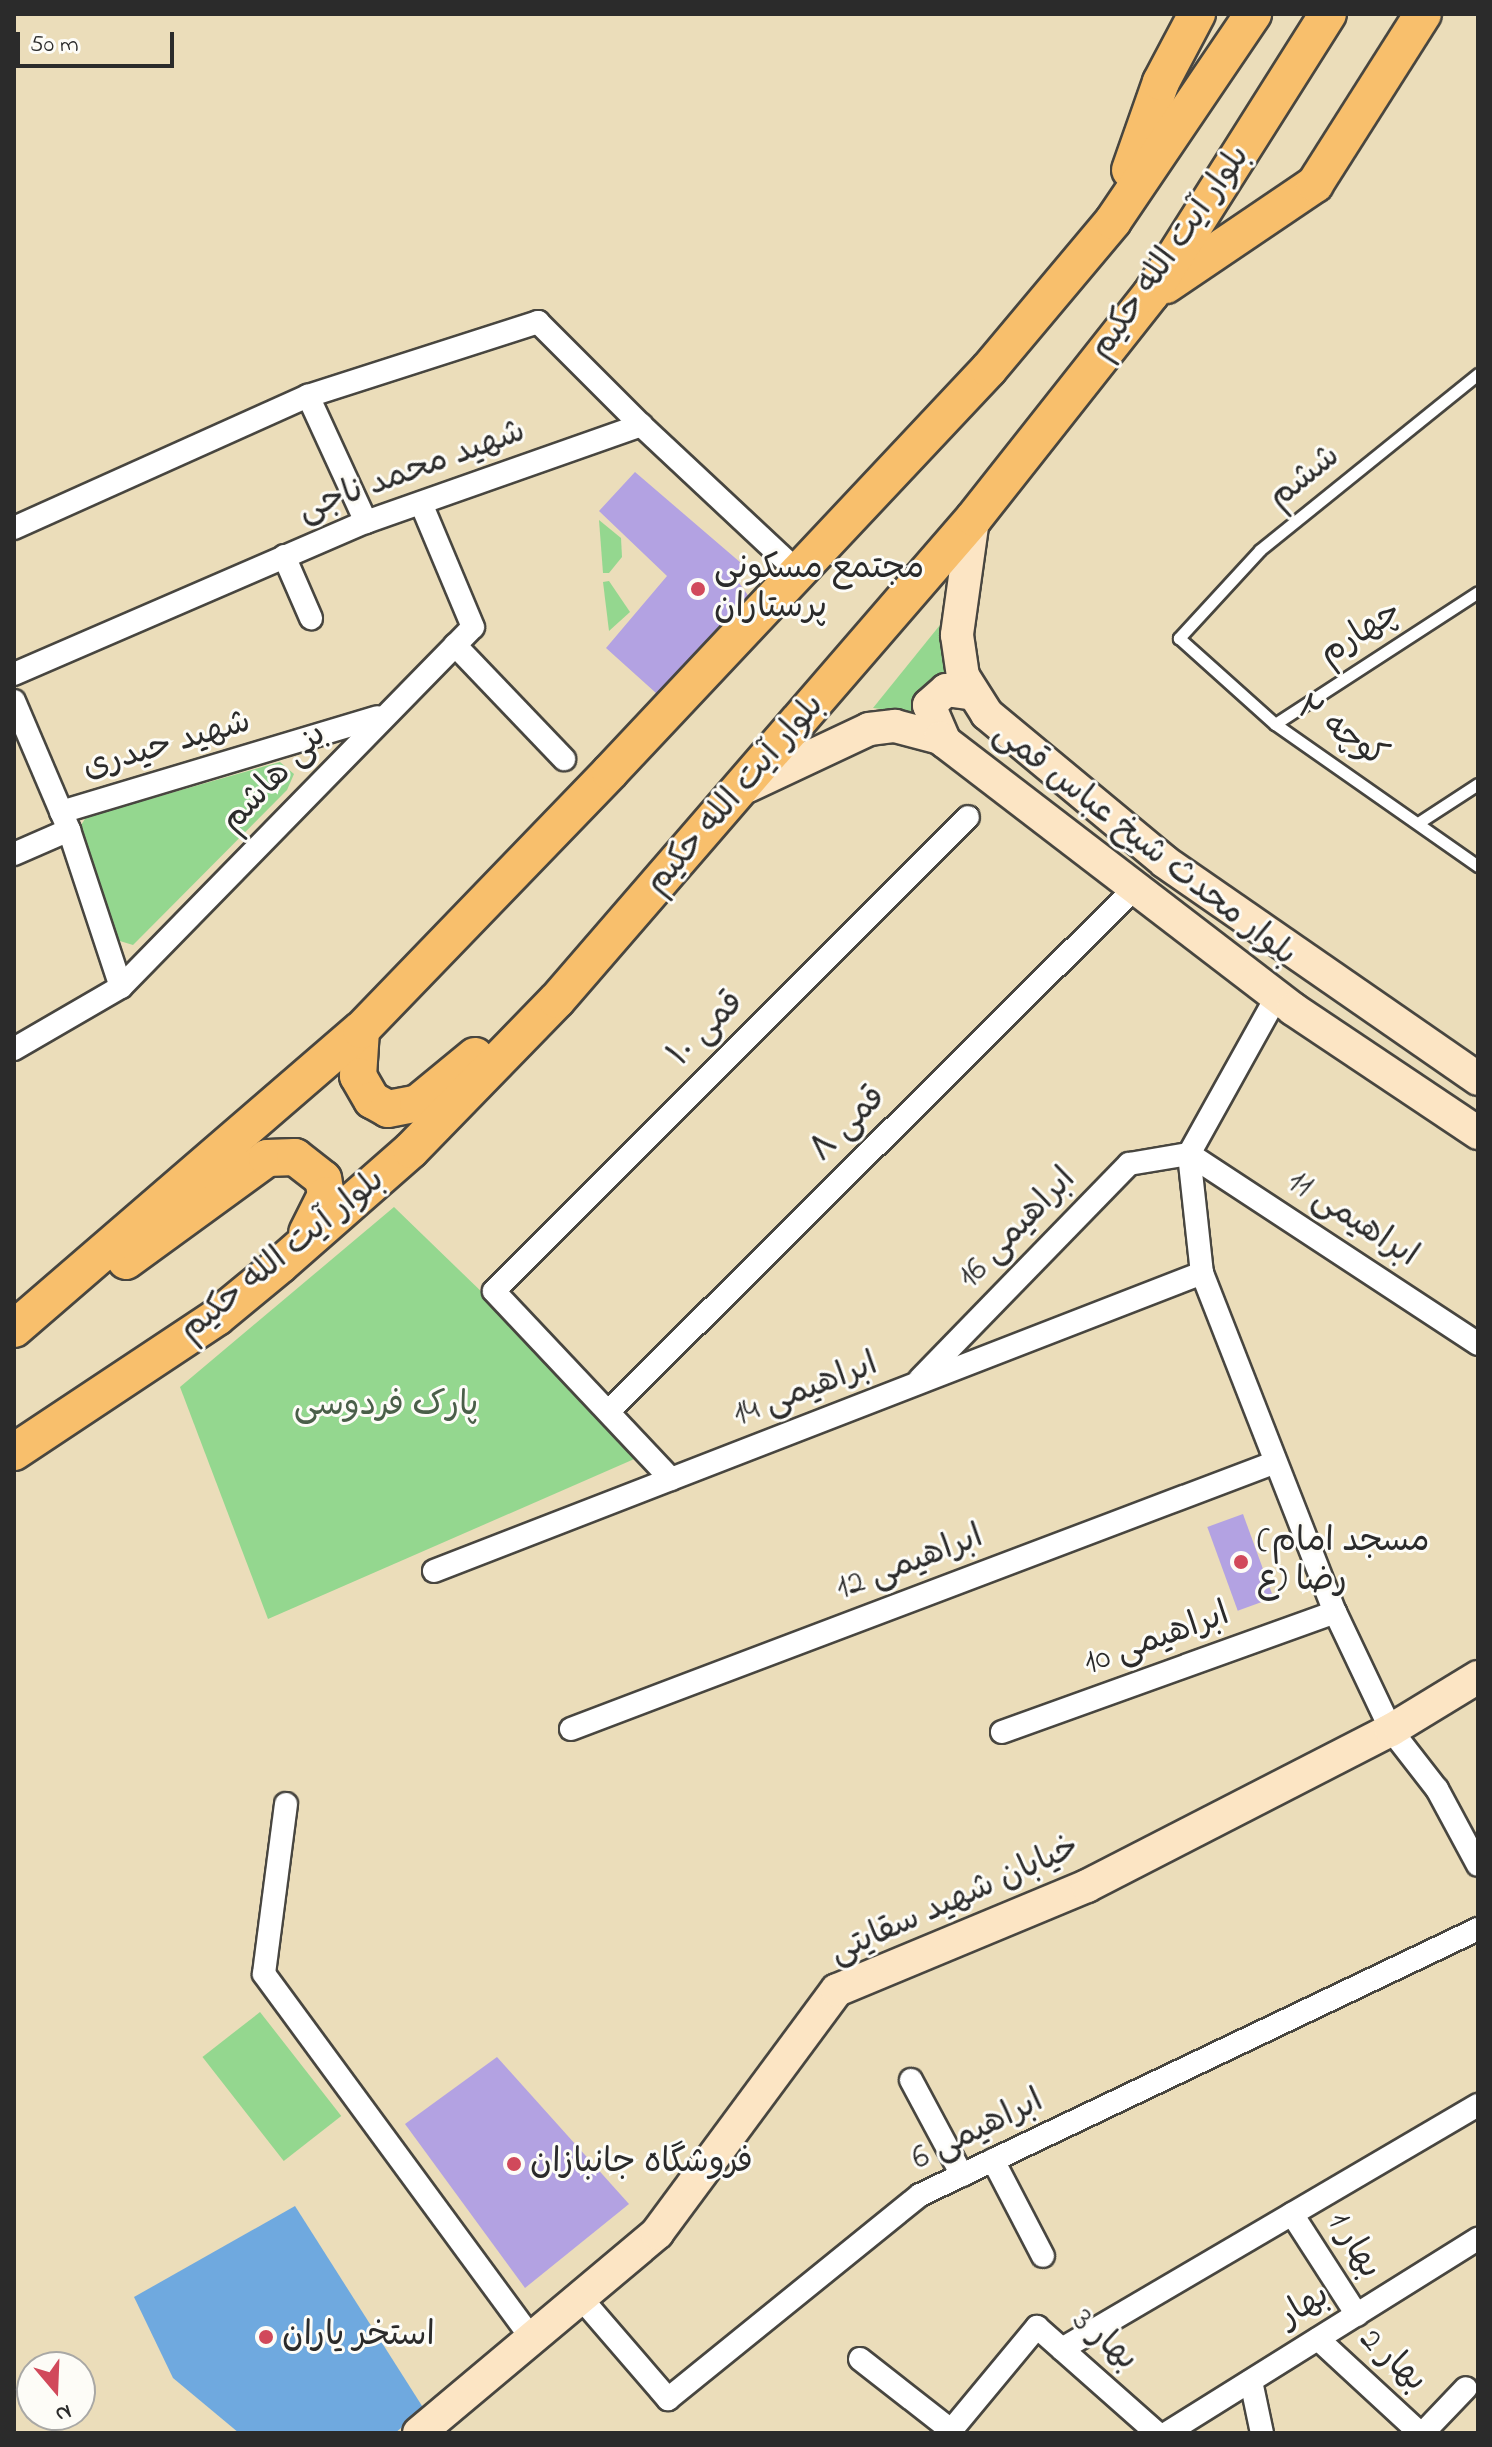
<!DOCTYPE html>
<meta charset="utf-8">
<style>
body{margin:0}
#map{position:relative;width:1492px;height:2447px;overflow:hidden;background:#ebddba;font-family:"Indie Flower","Playpen Sans Arabic",sans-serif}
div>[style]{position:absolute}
.green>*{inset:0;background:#94d78f;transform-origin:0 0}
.water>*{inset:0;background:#6fa9df}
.building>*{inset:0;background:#b3a2e2;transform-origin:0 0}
.roads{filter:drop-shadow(2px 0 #484640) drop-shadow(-2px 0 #484640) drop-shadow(0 2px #484640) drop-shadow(0 -2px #484640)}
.service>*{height:11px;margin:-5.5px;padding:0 5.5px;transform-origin:5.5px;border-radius:5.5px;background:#fff}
.minor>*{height:22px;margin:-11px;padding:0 11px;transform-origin:11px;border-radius:11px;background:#fff}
.secondary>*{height:32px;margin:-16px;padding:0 16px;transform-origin:16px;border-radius:16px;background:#fce5c4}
.primary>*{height:36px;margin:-18px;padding:0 18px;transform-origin:18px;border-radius:18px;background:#f8bf6c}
.dots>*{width:22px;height:22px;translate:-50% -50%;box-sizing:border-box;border:4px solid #fdfcf7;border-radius:50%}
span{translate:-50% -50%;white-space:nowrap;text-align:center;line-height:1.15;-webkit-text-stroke:6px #fdfcf7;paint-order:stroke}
.street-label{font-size:34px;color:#2b2b2b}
.poi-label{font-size:34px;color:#2b2b2b}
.left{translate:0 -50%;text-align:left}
.park-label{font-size:34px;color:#4a5f49}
.frame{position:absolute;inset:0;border:16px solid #2b2b2b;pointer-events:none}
.north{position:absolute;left:16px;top:2351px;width:80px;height:80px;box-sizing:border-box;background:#fdfcf7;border:2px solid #a9a8a5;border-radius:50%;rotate:161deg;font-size:22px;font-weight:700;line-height:32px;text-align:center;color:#2b2b2b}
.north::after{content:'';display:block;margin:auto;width:28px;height:36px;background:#d1495b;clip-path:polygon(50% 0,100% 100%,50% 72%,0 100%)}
.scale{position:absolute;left:16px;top:32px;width:158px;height:36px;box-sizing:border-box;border:4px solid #2b2b2b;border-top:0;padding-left:10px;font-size:24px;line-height:28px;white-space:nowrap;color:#2b2b2b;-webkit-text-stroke:6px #fdfcf7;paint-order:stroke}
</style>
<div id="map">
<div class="green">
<i style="clip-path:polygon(599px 520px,621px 538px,622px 557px,609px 573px,603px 573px)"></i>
<i style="clip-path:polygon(609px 581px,630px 612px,609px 631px,603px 582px)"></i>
<i style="clip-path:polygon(940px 625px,948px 671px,916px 713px,873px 708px)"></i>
<i style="clip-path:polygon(280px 762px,294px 774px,287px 790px,133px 945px,110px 938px,80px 827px,86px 817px)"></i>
<i style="clip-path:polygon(394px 1207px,648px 1453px,268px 1619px,180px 1387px)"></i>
<i style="left:260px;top:2012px;width:132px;height:73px;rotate:52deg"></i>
</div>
<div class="water">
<i style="clip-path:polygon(295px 2206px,424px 2409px,395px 2433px,239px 2433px,173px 2378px,134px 2297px)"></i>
</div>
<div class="building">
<i style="clip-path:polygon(635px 472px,748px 569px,737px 580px,755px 605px,666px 702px,606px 648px,667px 576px,599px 511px)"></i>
<i style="left:1243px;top:1514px;width:89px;height:38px;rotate:70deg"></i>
<i style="clip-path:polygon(497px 2057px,629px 2204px,525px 2288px,405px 2124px)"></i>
</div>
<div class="roads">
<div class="service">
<i style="left:1478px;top:374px;width:280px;rotate:141.1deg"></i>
<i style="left:1260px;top:550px;width:120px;rotate:132.6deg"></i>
<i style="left:1179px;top:638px;width:129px;rotate:41.9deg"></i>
<i style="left:1275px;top:724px;width:248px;rotate:35deg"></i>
<i style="left:1275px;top:724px;width:242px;rotate:-33deg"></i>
<i style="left:1421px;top:821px;width:68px;rotate:-33deg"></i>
</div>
<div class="minor">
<i style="left:366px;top:522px;width:139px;rotate:-114.7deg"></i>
<i style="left:308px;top:396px;width:242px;rotate:-17.8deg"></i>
<i style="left:538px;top:322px;width:146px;rotate:45deg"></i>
<i style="left:14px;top:528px;width:322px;rotate:-24.2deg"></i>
<i style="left:284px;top:556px;width:68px;rotate:66.5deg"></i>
<i style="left:455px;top:645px;width:158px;rotate:46.3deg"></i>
<i style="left:14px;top:674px;width:383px;rotate:-23.4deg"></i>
<i style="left:366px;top:522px;width:292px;rotate:-19.4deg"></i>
<i style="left:641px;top:425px;width:212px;rotate:43.1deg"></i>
<i style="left:14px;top:701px;width:140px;rotate:66.9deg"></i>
<i style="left:69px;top:830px;width:165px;rotate:71.7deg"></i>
<i style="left:61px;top:812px;width:330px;rotate:-16.7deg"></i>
<i style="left:14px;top:854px;width:60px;rotate:-23.6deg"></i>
<i style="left:1277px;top:996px;width:181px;rotate:119.1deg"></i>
<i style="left:1189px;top:1154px;width:120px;rotate:83.8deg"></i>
<i style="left:1202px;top:1273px;width:364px;rotate:68.6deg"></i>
<i style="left:1335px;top:1612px;width:131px;rotate:64.6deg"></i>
<i style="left:1391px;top:1730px;width:75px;rotate:52.1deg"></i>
<i style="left:1437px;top:1789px;width:86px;rotate:61.7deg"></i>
<i style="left:14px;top:1049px;width:124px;rotate:-30.1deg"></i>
<i style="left:121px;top:987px;width:503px;rotate:-45.64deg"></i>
<i style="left:473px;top:627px;width:134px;rotate:-112.8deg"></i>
<i style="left:920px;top:1379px;width:300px;rotate:-45.8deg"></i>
<i style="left:1129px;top:1164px;width:61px;rotate:-9.5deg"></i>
<i style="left:1189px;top:1154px;width:346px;rotate:33.3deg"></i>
<i style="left:611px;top:1409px;width:739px;rotate:-44.84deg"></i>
<i style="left:671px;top:1479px;width:258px;rotate:-133.3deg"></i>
<i style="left:494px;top:1291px;width:670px;rotate:-45deg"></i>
<i style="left:434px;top:1571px;width:824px;rotate:-21.21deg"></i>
<i style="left:571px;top:1729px;width:751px;rotate:-20.75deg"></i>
<i style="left:1002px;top:1732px;width:354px;rotate:-19.8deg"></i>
<i style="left:286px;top:1804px;width:171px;rotate:97.4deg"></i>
<i style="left:264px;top:1974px;width:451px;rotate:53.7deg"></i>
<i style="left:911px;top:2080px;width:108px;rotate:61.8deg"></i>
<i style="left:993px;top:2160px;width:108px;rotate:62.5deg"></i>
<i style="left:1292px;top:2214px;width:120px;rotate:57.2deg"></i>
<i style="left:580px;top:2297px;width:135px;rotate:49.2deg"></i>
<i style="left:668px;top:2399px;width:324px;rotate:-39deg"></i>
<i style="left:920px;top:2195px;width:618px;rotate:-25.49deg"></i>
<i style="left:1318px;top:2339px;width:139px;rotate:42.7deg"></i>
<i style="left:1062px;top:2349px;width:482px;rotate:-30.4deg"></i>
<i style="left:860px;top:2359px;width:115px;rotate:38deg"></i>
<i style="left:1251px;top:2381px;width:53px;rotate:78.1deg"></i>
<i style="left:949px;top:2433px;width:138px;rotate:-50.3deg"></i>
<i style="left:1037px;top:2327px;width:160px;rotate:41.5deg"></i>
<i style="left:1167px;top:2433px;width:367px;rotate:-32deg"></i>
<i style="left:1423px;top:2433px;width:62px;rotate:-46.3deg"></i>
</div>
<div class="secondary">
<i style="left:973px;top:519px;width:117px;rotate:97.9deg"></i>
<i style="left:957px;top:635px;width:41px;rotate:81.7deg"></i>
<i style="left:963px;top:676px;width:45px;rotate:57.7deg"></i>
<i style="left:987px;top:714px;width:231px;rotate:39.7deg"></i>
<i style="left:1165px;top:862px;width:381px;rotate:34.7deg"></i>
<i style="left:945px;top:742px;width:40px;rotate:-113.4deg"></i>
<i style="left:929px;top:705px;width:23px;rotate:-41deg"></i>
<i style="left:946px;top:690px;width:27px;rotate:8deg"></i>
<i style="left:748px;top:786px;width:134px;rotate:-25.2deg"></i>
<i style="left:869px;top:729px;width:26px;rotate:-7deg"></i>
<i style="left:895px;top:726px;width:47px;rotate:14.9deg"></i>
<i style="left:940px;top:738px;width:445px;rotate:37.5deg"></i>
<i style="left:1293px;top:1009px;width:223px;rotate:33.8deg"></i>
<i style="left:419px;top:2433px;width:311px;rotate:-40deg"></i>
<i style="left:657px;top:2233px;width:302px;rotate:-53.5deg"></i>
<i style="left:837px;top:1990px;width:271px;rotate:-22.6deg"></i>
<i style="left:1087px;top:1886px;width:342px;rotate:-27.2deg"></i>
<i style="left:1391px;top:1730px;width:102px;rotate:-31.3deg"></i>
</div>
<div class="primary">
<i style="left:1130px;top:170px;width:93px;rotate:-70.6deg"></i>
<i style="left:1161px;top:82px;width:77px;rotate:-62.1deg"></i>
<i style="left:1166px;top:285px;width:180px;rotate:-34.1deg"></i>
<i style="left:1315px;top:184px;width:201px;rotate:-57.6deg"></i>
<i style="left:361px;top:1030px;width:46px;rotate:93.7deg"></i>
<i style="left:358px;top:1076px;width:28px;rotate:60deg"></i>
<i style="left:372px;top:1100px;width:18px;rotate:29deg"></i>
<i style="left:388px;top:1109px;width:31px;rotate:-11deg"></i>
<i style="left:418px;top:1103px;width:74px;rotate:-39.5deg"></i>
<i style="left:126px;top:1261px;width:175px;rotate:-36.1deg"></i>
<i style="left:267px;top:1158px;width:28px;rotate:-2deg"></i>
<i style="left:295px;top:1157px;width:36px;rotate:38deg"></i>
<i style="left:323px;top:1179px;width:16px;rotate:79deg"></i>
<i style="left:326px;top:1195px;width:42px;rotate:116.6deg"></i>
<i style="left:14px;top:1329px;width:458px;rotate:-40.8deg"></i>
<i style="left:361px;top:1030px;width:359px;rotate:-46deg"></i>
<i style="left:610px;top:772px;width:553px;rotate:-46.76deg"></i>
<i style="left:989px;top:369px;width:193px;rotate:-50deg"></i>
<i style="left:1113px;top:221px;width:250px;rotate:-55.9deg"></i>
<i style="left:14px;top:1452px;width:244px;rotate:-33.6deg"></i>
<i style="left:217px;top:1317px;width:82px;rotate:-39.5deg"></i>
<i style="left:280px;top:1265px;width:174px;rotate:-41.3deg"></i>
<i style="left:411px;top:1150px;width:209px;rotate:-45.8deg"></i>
<i style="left:557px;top:1000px;width:637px;rotate:-49.14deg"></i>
<i style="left:974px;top:518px;width:285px;rotate:-51.7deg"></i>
<i style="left:1151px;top:294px;width:331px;rotate:-57.7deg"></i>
</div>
</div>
<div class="dots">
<i style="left:698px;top:589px;background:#d1495b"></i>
<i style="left:1241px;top:1562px;background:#d1495b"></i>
<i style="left:514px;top:2164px;background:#d1495b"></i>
<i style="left:266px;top:2337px;background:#d1495b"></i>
</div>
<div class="street-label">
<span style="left:1171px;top:253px;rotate:-55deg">بلوار آیت الله حکیم</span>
<span style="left:412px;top:472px;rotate:-20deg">شهید محمد ناجی</span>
<span style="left:1305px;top:478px;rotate:-39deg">ششم</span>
<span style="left:1361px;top:634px;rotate:-33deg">چهارم</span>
<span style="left:1341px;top:733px;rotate:34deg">کوچه ۲</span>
<span style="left:167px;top:746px;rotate:-16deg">شهید حیدری</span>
<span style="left:275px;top:779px;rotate:-46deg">بنی هاشم</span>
<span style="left:736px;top:795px;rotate:-49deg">بلوار آیت الله حکیم</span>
<span style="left:1144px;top:845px;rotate:38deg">بلوار محدث شیخ عباس قمی</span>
<span style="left:707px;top:1030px;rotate:-45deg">قمی ۱۰</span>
<span style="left:849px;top:1125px;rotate:-45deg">قمی ۸</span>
<span style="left:1352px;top:1220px;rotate:33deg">ابراهیمی 11</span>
<span style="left:1018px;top:1229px;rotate:-46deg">ابراهیمی 16</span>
<span style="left:283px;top:1256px;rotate:-39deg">بلوار آیت الله حکیم</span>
<span style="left:806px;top:1391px;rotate:-21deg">ابراهیمی 14</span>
<span style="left:910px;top:1564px;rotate:-21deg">ابراهیمی 12</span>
<span style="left:1157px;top:1640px;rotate:-20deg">ابراهیمی 10</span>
<span style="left:955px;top:1901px;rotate:-24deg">خیابان شهید سقایتی</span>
<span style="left:978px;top:2131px;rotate:-26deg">ابراهیمی 6</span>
<span style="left:1353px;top:2246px;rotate:58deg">بهار 1</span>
<span style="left:1305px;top:2307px;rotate:-32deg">بهار</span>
<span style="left:1104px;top:2341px;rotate:41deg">بهار 3</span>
<span style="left:1392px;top:2361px;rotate:42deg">بهار 2</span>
</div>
<div class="poi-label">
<span class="left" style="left:714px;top:589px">مجتمع مسکونی<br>پرستاران</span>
<span class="left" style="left:1257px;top:1562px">(مسجد امام<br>رضا (ع</span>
<span class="left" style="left:530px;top:2164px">فروشگاه جانبازان</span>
<span class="left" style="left:282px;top:2337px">استخر یاران</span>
</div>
<div class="park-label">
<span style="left:386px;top:1407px">پارک فردوسی</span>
</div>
<div class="frame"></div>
<div class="north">N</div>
<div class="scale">50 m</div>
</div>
